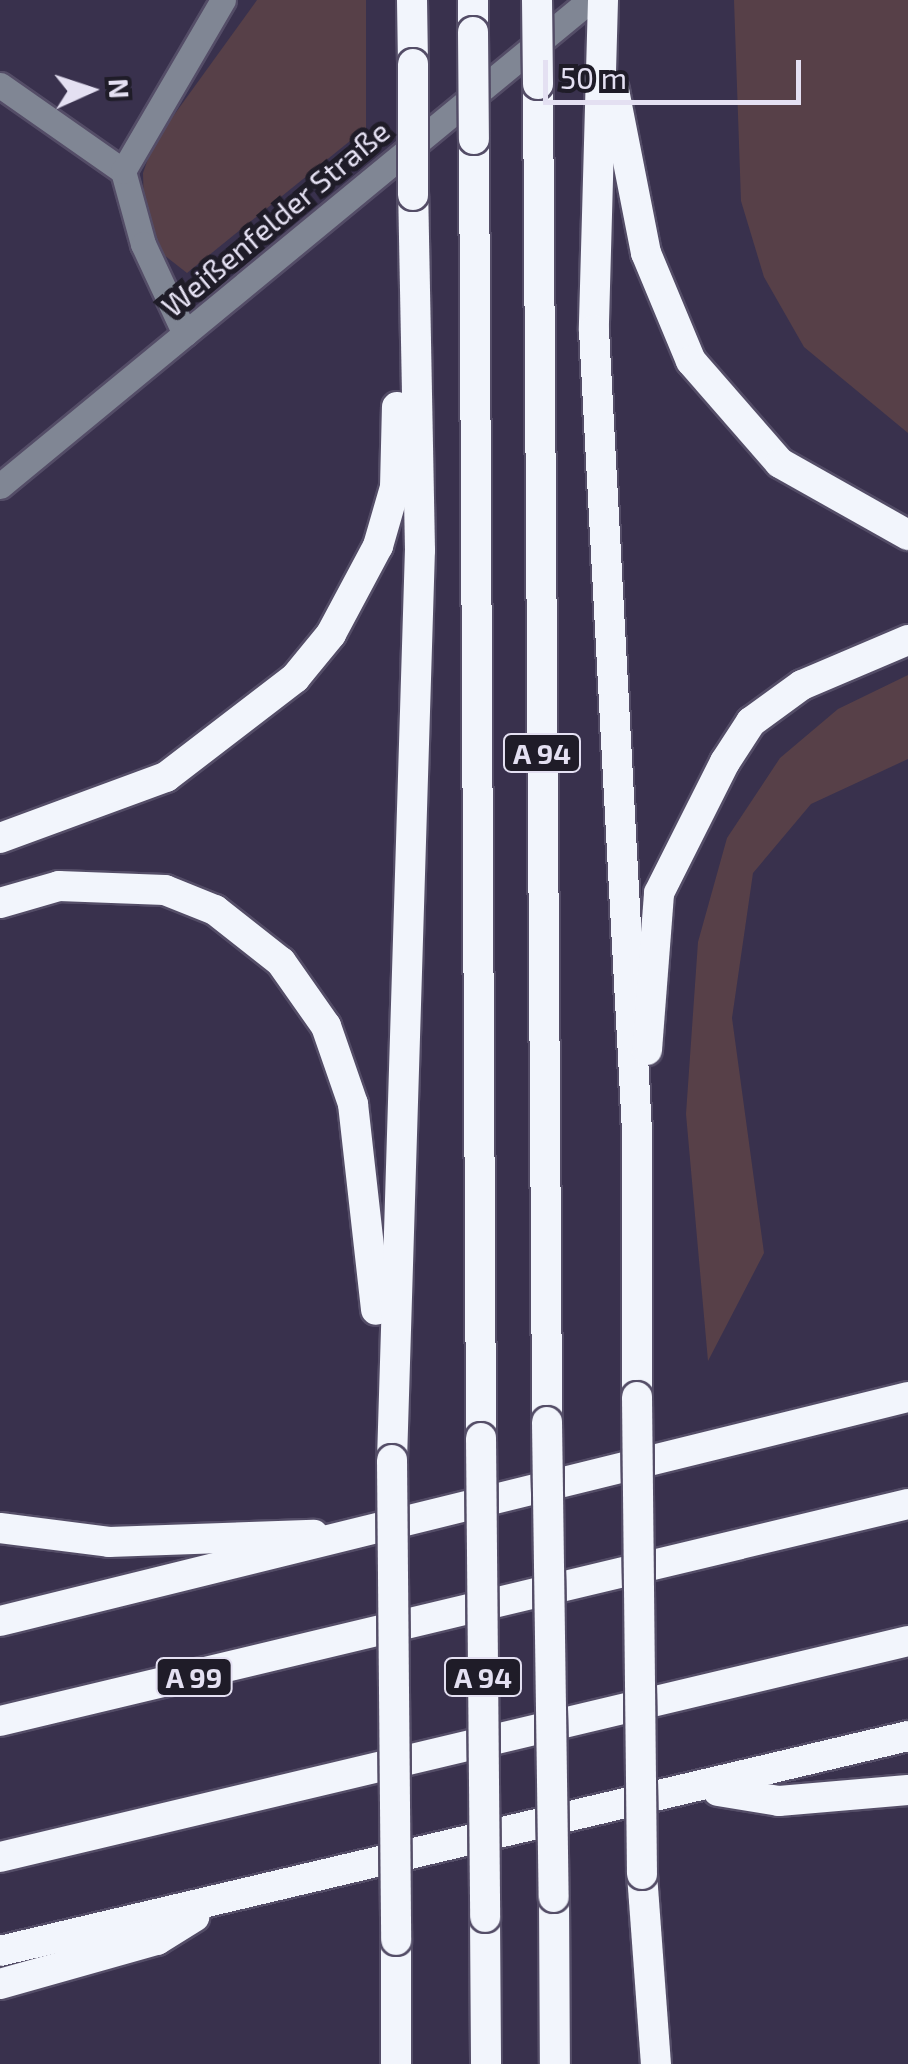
<!DOCTYPE html>
<meta charset="utf-8">
<style>
body{margin:0}
#map{position:relative;width:908px;height:2064px;overflow:hidden;background:#39314d;font-family:"Exo 2",sans-serif}
div>[style]{position:absolute}
.green>*{inset:0;background:#574048}
.roads{filter:drop-shadow(2px 0 #544d67) drop-shadow(-2px 0 #544d67) drop-shadow(0 2px #544d67) drop-shadow(0 -2px #544d67)}
.minor>*{height:25px;margin:-12.5px;padding:0 12.5px;transform-origin:12.5px;border-radius:12.5px;background:#808694}
.highway>*{height:30px;margin:-15px;padding:0 15px;transform-origin:15px;border-radius:15px;background:#f2f5fc}
.bridges{filter:drop-shadow(2px 0 #544d67) drop-shadow(-2px 0 #544d67) drop-shadow(0 2px #544d67) drop-shadow(0 -2px #544d67)}
.highway-bridge>*{height:30px;margin:-15px;padding:0 15px;transform-origin:15px;border-radius:15px;background:#f2f5fc}
span{translate:-50% -50%;white-space:nowrap;text-align:center;line-height:1.15;-webkit-text-stroke:10px #1f1c28;paint-order:stroke}
.shield-label span{padding:2px 8px;background:#1f1c28;border:2px solid;border-radius:8px;-webkit-text-stroke-width:0}
.shield-label{font-size:28px;color:#e4e0f2;font-weight:700}
.street-label{font-size:30px;color:#e4e0f2}
.north{position:absolute;left:40px;top:40px;width:100px;height:100px;-webkit-text-stroke:8px #1f1c28;paint-order:stroke;rotate:87deg;font-size:28px;font-weight:700;line-height:40px;text-align:center;color:#e4e0f2}
.north::after{content:'';display:block;margin:auto;width:35px;height:45px;background:#e4e0f2;clip-path:polygon(50% 0,100% 100%,50% 72%,0 100%)}
.scale{position:absolute;left:543px;top:60px;width:258px;height:45px;box-sizing:border-box;border:5px solid #e4e0f2;border-top:0;padding-left:12px;font-size:30px;line-height:35px;white-space:nowrap;color:#e4e0f2;-webkit-text-stroke:8px #1f1c28;paint-order:stroke}
</style>
<div id="map">
<div class="green">
<i style="clip-path:polygon(257px 0,366px 0,366px 128px,187px 273px,164px 255px,144px 208px,143px 173px,153px 144px)"></i>
<i style="clip-path:polygon(734px 0,908px 0,908px 433px,804px 347px,764px 277px,741px 201px)"></i>
<i style="clip-path:polygon(908px 675px,908px 759px,811px 804px,753px 873px,732px 1018px,764px 1253px,708px 1361px,686px 1114px,698px 942px,727px 838px,780px 758px,838px 709px)"></i>
</div>
<div class="roads">
<div class="minor">
<i style="left:0;top:85px;width:150px;rotate:35deg"></i>
<i style="left:123px;top:171px;width:76px;rotate:74.7deg"></i>
<i style="left:143px;top:244px;width:99px;rotate:65deg"></i>
<i style="left:123px;top:171px;width:198px;rotate:-59.7deg"></i>
<i style="left:0;top:486px;width:764px;rotate:-39.48deg"></i>
</div>
<div class="highway">
<i style="left:412px;top:0;width:64px;rotate:89.1deg"></i>
<i style="left:473px;top:0;width:32px;rotate:90deg"></i>
<i style="left:603px;top:0;width:330px;rotate:91.6deg"></i>
<i style="left:594px;top:330px;width:803px;rotate:86.93deg"></i>
<i style="left:637px;top:1132px;width:265px;rotate:90deg"></i>
<i style="left:538px;top:84px;width:1338px;rotate:89.61deg"></i>
<i style="left:614px;top:90px;width:166px;rotate:78.9deg"></i>
<i style="left:646px;top:253px;width:117px;rotate:67.4deg"></i>
<i style="left:691px;top:361px;width:135px;rotate:48.9deg"></i>
<i style="left:780px;top:463px;width:147px;rotate:29.4deg"></i>
<i style="left:474px;top:139px;width:1299px;rotate:89.69deg"></i>
<i style="left:0;top:838px;width:177px;rotate:-20.2deg"></i>
<i style="left:166px;top:777px;width:163px;rotate:-37.5deg"></i>
<i style="left:295px;top:678px;width:57px;rotate:-50.7deg"></i>
<i style="left:331px;top:634px;width:100px;rotate:-61.9deg"></i>
<i style="left:378px;top:546px;width:61px;rotate:-73.9deg"></i>
<i style="left:395px;top:487px;width:80px;rotate:-88.6deg"></i>
<i style="left:0;top:903px;width:61px;rotate:-16.1deg"></i>
<i style="left:59px;top:886px;width:106px;rotate:2.2deg"></i>
<i style="left:165px;top:890px;width:54px;rotate:21.8deg"></i>
<i style="left:215px;top:910px;width:84px;rotate:38.2deg"></i>
<i style="left:281px;top:962px;width:78px;rotate:54.9deg"></i>
<i style="left:326px;top:1026px;width:83px;rotate:70.9deg"></i>
<i style="left:353px;top:1104px;width:207px;rotate:83.6deg"></i>
<i style="left:647px;top:1050px;width:157px;rotate:-85.6deg"></i>
<i style="left:659px;top:893px;width:147px;rotate:-63.3deg"></i>
<i style="left:725px;top:762px;width:48px;rotate:-57deg"></i>
<i style="left:751px;top:722px;width:63px;rotate:-36deg"></i>
<i style="left:802px;top:685px;width:115px;rotate:-23deg"></i>
<i style="left:392px;top:1460px;width:910px;rotate:-88.24deg"></i>
<i style="left:420px;top:550px;width:355px;rotate:-91.1deg"></i>
<i style="left:0;top:1528px;width:110px;rotate:7.3deg"></i>
<i style="left:109px;top:1542px;width:205px;rotate:-2deg"></i>
<i style="left:0;top:1621px;width:935px;rotate:-13.86deg"></i>
<i style="left:0;top:1721px;width:934px;rotate:-13.44deg"></i>
<i style="left:718px;top:1791px;width:62px;rotate:9.3deg"></i>
<i style="left:779px;top:1801px;width:129px;rotate:-4.9deg"></i>
<i style="left:0;top:1857px;width:933px;rotate:-13.38deg"></i>
<i style="left:642px;top:1874px;width:191px;rotate:85.8deg"></i>
<i style="left:554px;top:1897px;width:167px;rotate:89.7deg"></i>
<i style="left:485px;top:1917px;width:147px;rotate:89.6deg"></i>
<i style="left:396px;top:1940px;width:124px;rotate:90deg"></i>
<i style="left:0;top:1951px;width:933px;rotate:-13.32deg"></i>
<i style="left:0;top:1984px;width:163px;rotate:-15.7deg"></i>
<i style="left:157px;top:1940px;width:44px;rotate:-31.9deg"></i>
</div>
</div>
<div class="bridges">
<div class="highway-bridge">
<i style="left:537px;top:0;width:84px;rotate:89.3deg"></i>
<i style="left:473px;top:32px;width:107px;rotate:89.5deg"></i>
<i style="left:413px;top:64px;width:131px;rotate:90deg"></i>
<i style="left:637px;top:1397px;width:477px;rotate:89.4deg"></i>
<i style="left:547px;top:1422px;width:475px;rotate:89.2deg"></i>
<i style="left:481px;top:1438px;width:479px;rotate:89.5deg"></i>
<i style="left:392px;top:1460px;width:480px;rotate:89.5deg"></i>
</div>
</div>
<div class="shield-label">
<span style="left:542px;top:753px">A 94</span>
<span style="left:194px;top:1677px">A 99</span>
<span style="left:483px;top:1677px">A 94</span>
</div>
<div class="street-label">
<span style="left:275px;top:218px;rotate:-40deg">Weißenfelder Straße</span>
</div>
<div class="north">N</div>
<div class="scale">50 m</div>
</div>
